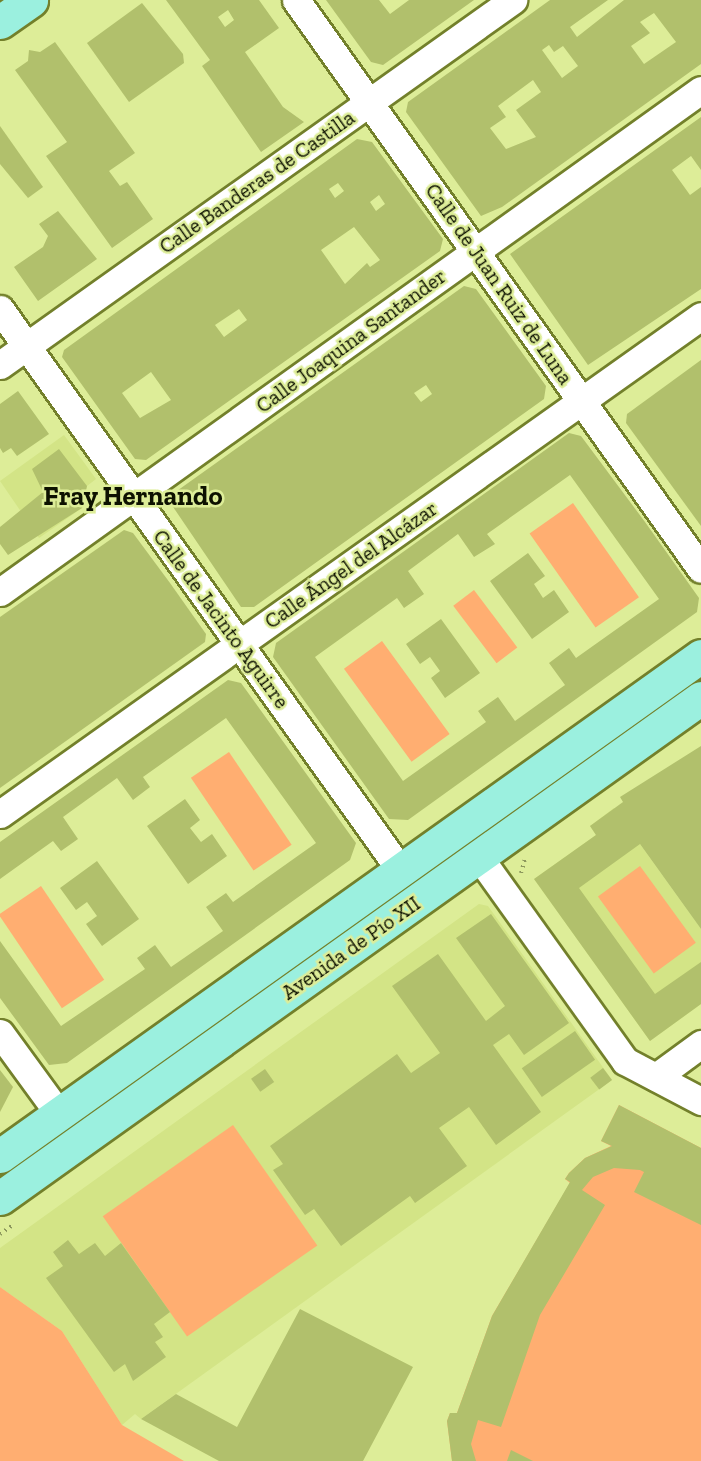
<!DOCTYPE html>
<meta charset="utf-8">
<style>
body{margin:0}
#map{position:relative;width:701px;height:1461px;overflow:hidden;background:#dded98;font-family:"Zilla Slab",serif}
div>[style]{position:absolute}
.built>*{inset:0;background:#d3e486}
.green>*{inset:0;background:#ffae71;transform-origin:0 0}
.building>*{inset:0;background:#b1c06c;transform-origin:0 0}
.path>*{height:4px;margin-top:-2px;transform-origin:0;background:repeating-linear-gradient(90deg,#8b965c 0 1.5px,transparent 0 6px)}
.roads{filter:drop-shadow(2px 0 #73802b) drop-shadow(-2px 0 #73802b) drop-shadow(0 2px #73802b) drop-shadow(0 -2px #73802b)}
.minor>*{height:27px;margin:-13.5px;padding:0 13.5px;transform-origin:13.5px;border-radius:13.5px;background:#fff}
.major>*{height:33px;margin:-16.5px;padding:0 16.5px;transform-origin:16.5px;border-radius:16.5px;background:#9bf0df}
span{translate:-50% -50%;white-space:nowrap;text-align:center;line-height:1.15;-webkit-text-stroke:5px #dded98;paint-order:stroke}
.street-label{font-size:21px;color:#0d1100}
.district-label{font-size:27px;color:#0d1100;font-weight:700}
</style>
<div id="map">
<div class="built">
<i style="clip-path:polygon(64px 435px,96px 479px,87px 486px,82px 508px,39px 538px,0 481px)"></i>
<i style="clip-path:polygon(614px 808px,701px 929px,701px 1004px,650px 1041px,534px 879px,596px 835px,590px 826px)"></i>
<i style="clip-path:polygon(479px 904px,488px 906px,612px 1080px,141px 1419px,135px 1414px,122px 1425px,62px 1331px,0 1287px,0 1248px)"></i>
</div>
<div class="green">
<i style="left:573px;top:503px;width:115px;height:53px;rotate:55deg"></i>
<i style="left:474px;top:590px;width:72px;height:26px;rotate:53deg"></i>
<i style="left:382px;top:641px;width:115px;height:47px;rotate:54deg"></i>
<i style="left:229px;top:752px;width:112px;height:46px;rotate:56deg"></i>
<i style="left:640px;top:866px;width:95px;height:52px;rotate:54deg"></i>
<i style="left:41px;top:886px;width:113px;height:51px;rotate:56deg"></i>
<i style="clip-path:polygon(619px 1105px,701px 1148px,701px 1461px,452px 1461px,447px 1421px,450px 1413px,457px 1413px,492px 1316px,570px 1183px,565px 1179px,569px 1173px,585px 1158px,611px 1146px,601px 1141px)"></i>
<i style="left:233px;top:1125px;width:147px;height:159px;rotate:55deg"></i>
<i style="clip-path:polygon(0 1287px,62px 1331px,122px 1425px,184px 1461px,0 1461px)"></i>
</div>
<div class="building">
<i style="clip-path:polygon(evenodd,166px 0,259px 0,279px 28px,245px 52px,283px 107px,304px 122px,261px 152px,202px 66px,210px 60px,166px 0,228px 10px,234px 20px,225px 27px,218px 17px,228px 10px)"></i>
<i style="clip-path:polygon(326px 0,379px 0,390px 14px,409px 0,474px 0,383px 65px,371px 62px)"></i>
<i style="clip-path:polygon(evenodd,550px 0,608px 0,570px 27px,577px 37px,624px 0,701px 0,701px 64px,502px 207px,481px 216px,406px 112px,408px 102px,550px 0,654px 13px,676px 42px,644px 64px,631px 46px,650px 33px,640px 22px,654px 13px,550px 0,549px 45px,554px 52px,563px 46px,578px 66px,562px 78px,542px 50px,549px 45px,550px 0,533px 80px,541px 92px,516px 110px,536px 137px,506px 149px,490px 128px,506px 117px,498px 106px,533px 80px)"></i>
<i style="clip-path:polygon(142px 3px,183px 54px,184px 63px,129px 102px,87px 43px)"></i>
<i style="clip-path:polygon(55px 42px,135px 153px,109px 171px,120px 186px,127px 182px,153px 219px,112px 248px,46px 156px,67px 142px,15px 70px,28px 61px,29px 50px,40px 52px)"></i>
<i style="clip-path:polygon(701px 117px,701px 170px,691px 156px,672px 170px,690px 195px,701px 187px,701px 289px,588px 365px,510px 254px)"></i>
<i style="clip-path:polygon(0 126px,43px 187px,28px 198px,0 164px)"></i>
<i style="clip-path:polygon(evenodd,357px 139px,372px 142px,443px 239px,440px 251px,146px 460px,135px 459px,62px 357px,64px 350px,357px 139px,338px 183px,344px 191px,335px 198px,329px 189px,338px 183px,357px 139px,379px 195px,385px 204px,376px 211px,370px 202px,379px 195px,357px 139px,354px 227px,380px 260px,370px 267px,367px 263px,345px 284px,321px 250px,354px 227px,357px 139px,239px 309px,247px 320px,224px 337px,215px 325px,239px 309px,357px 139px,151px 372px,171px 400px,140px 418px,122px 393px,151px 372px)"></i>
<i style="clip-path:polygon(58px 211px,97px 259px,38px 301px,14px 267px,43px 247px,48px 236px,39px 224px)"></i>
<i style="clip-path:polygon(evenodd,464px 286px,476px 289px,546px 386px,544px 399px,254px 607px,241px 607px,167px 498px,464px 286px,426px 385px,432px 394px,421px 402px,414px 393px,426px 385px)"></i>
<i style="clip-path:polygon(701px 360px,701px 526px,626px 423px,627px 414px)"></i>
<i style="clip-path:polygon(18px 391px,49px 434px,17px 456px,11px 448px,3px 453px,0 448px,0 404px)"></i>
<i style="clip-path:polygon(evenodd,569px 433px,581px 436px,645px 522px,699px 598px,697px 612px,408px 820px,389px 819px,273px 657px,276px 643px,569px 433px,570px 475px,659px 599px,576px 658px,569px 648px,549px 663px,565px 685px,515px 721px,498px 697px,478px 711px,486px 722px,403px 781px,315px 657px,397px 598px,404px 608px,424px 594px,408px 571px,458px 534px,474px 557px,495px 544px,487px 534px,570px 475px)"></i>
<i style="clip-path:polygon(59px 449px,87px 486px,82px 508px,8px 555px,0 544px,0 527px,43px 492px,32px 469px)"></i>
<i style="clip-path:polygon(124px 530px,133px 533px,170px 583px,206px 634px,205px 642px,0 788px,0 617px)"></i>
<i style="clip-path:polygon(528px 553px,545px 576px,534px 584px,543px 598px,554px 590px,569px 612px,532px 639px,490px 581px)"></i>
<i style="clip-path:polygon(441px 619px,480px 673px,445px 698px,431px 678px,440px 671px,430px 657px,420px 664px,406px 644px)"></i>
<i style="clip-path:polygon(228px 680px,241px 683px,356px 843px,350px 860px,67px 1063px,49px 1065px,0 998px,0 941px,61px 1026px,145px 969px,137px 958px,155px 945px,171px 967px,223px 931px,206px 907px,226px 893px,233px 902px,316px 843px,226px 718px,143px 777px,150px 787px,133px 800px,117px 778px,63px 817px,78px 839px,61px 851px,53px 841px,0 879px,0 842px)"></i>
<i style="clip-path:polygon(701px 746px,701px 929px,640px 844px,579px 888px,655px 994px,701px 962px,701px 1004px,650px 1041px,534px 879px,596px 835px,590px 826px,623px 802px,620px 797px)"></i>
<i style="clip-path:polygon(185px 799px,200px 820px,190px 828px,201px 842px,212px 834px,227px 856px,188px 884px,147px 826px)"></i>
<i style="clip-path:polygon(97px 861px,139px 919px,102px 946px,86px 924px,97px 916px,87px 902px,76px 910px,60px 888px)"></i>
<i style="clip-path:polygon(491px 914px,569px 1023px,524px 1055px,509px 1034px,493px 1045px,541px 1112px,496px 1145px,469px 1107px,439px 1128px,467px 1166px,415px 1203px,410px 1196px,341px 1246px,314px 1209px,305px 1215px,273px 1170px,283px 1164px,270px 1146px,397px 1054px,411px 1073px,440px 1053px,392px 986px,438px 954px,486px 1021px,505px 1006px,456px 938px)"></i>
<i style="left:575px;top:1031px;width:35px;height:65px;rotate:55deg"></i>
<i style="left:603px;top:1068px;width:15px;height:16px;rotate:53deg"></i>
<i style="left:265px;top:1069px;width:16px;height:17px;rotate:55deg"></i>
<i style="clip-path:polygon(0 1070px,13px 1087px,0 1112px)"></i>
<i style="clip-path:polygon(619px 1105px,701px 1148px,701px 1225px,634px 1192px,644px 1172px,640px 1170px,614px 1168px,593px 1177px,582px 1190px,605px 1205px,540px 1315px,501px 1427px,478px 1420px,471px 1444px,476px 1461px,452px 1461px,447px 1421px,450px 1413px,457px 1413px,492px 1316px,570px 1182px,565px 1179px,569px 1173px,585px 1158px,612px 1146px,601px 1141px)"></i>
<i style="clip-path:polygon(68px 1240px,79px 1254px,95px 1243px,105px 1256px,121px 1243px,170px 1312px,154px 1324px,163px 1337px,155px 1342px,166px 1357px,133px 1381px,125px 1364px,114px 1372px,46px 1278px,63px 1266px,53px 1252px)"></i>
<i style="clip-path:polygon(300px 1309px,413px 1367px,363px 1461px,219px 1461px,141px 1419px,176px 1394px,237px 1427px)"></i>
<i style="clip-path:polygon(511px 1450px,533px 1461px,507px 1461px)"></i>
</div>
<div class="path">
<i style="left:521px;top:873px;width:15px;rotate:-74deg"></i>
<i style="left:0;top:1234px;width:16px;rotate:-35deg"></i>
</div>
<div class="roads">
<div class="minor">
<i style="left:296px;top:0;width:698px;rotate:54.56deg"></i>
<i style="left:0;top:309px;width:690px;rotate:54.49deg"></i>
<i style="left:0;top:365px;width:630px;rotate:-35.43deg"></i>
<i style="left:0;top:592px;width:862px;rotate:-35.61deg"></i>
<i style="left:0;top:814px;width:860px;rotate:-35.39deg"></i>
<i style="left:479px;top:857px;width:251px;rotate:54.4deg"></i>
<i style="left:625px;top:1061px;width:86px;rotate:27.8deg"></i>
<i style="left:0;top:1033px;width:100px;rotate:53.9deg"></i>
<i style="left:656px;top:1077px;width:56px;rotate:-36.3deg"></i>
</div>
<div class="major">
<i style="left:0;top:22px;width:38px;rotate:-35deg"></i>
<i style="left:0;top:1156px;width:861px;rotate:-35.5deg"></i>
<i style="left:0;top:1198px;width:861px;rotate:-35.5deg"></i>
</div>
</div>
<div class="street-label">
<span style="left:257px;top:182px;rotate:-35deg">Calle Banderas de Castilla</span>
<span style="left:499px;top:284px;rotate:55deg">Calle de Juan Ruiz de Luna</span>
<span style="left:351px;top:341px;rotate:-36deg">Calle Joaquina Santander</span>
<span style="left:351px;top:565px;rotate:-35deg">Calle Ángel del Alcázar</span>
<span style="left:221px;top:619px;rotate:54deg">Calle de Jacinto Aguirre</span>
<span style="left:351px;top:948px;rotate:-35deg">Avenida de Pío XII</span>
</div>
<div class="district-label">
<span style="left:133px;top:497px">Fray Hernando</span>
</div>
</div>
